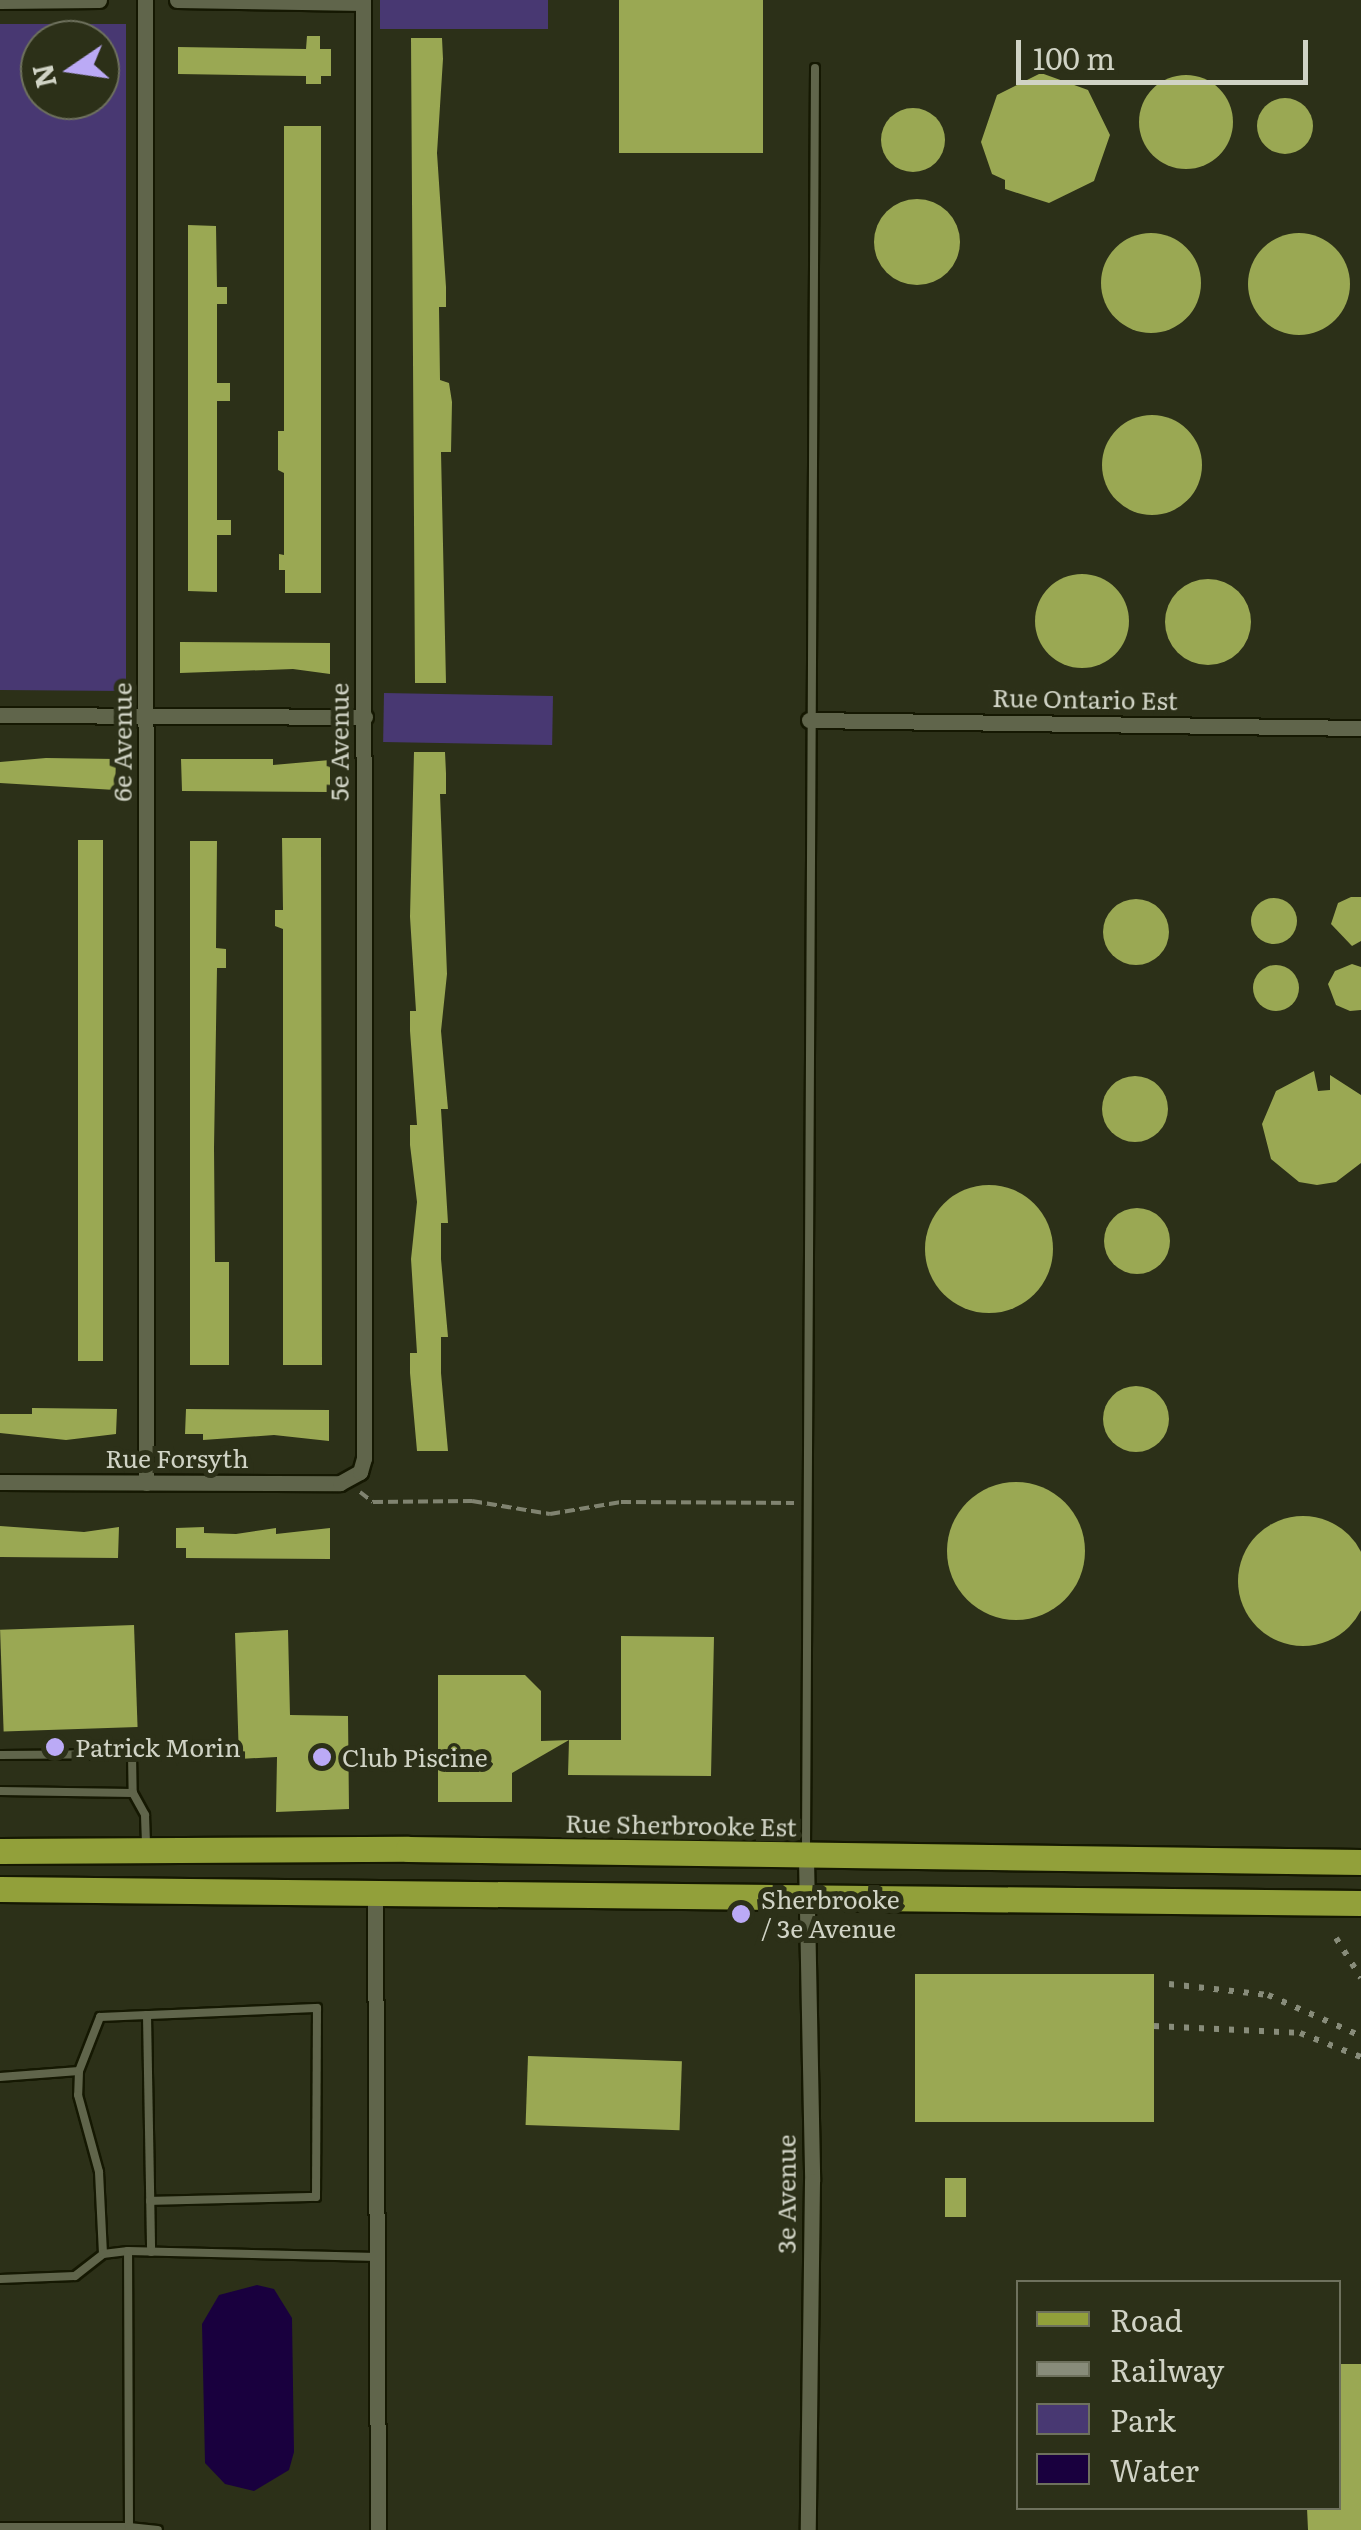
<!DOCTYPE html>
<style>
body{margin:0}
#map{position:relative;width:1361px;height:2530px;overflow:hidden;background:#2c3018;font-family:Literata,serif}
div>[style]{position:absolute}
.green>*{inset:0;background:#483872;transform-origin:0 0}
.water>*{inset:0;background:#19003e}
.building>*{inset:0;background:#9aa853;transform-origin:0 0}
.round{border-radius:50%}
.path>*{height:4px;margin-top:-2px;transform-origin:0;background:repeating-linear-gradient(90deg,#808370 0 10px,transparent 0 15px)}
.roads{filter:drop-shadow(2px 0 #151802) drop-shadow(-2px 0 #151802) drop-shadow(0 2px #151802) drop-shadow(0 -2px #151802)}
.lane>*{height:8px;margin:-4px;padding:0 4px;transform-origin:4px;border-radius:4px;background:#60654b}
.street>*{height:15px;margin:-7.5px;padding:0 7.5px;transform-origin:7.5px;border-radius:7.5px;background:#60654b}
.primary>*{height:25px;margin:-12.5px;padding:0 12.5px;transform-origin:12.5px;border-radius:12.5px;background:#92a03a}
.rail>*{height:6px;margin-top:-3px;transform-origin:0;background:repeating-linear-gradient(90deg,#888c7a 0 5px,transparent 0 15px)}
.dots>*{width:28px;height:28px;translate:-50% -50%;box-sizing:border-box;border:5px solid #2c3018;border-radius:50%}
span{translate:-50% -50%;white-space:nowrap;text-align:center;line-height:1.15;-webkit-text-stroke:10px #2c3018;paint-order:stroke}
.street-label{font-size:25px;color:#d0d3c5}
.poi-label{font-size:25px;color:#d0d3c5}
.left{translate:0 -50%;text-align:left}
.legend{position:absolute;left:1016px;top:2280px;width:325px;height:230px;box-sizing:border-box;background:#2c3018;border:2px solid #6e715d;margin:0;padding:12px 18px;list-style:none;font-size:30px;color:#d0d3c5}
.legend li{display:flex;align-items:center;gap:20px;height:50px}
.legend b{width:50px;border:2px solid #6e715d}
.north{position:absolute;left:20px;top:20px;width:100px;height:100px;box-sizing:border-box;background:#2c3018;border:2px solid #6e715d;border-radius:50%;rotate:257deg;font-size:28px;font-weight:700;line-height:40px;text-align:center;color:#d0d3c5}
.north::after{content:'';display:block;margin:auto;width:35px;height:45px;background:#bbaaf6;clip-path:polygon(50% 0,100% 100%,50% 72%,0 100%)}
.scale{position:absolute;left:1016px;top:40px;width:292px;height:45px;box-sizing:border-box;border:5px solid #d0d3c5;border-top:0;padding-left:12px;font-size:30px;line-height:35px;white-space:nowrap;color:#d0d3c5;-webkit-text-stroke:8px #2c3018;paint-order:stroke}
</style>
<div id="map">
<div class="green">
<i style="left:380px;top:0;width:168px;height:29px"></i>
<i style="clip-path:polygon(evenodd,0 24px,126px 24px,126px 691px,0 690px,0 24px,40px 40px,100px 40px,100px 100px,40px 100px,40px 40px)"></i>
<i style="left:384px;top:693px;width:169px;height:49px;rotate:1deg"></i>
</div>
<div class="water">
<i style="clip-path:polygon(257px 2285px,274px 2289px,292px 2318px,294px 2452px,289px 2470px,254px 2491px,225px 2484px,205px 2463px,202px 2324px,219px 2295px)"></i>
</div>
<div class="building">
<i style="left:619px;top:0;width:144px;height:153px"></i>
<i style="clip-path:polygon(307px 36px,320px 36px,320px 49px,331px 49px,331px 76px,321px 76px,321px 84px,306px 84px,306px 76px,178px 74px,178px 47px,306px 49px)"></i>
<i style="clip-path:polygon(411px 38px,442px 38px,443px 59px,437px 153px,446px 287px,446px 307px,439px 307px,440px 380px,449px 383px,452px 402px,451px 452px,441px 452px,446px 683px,415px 683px)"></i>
<i style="clip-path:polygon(1041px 73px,1088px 90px,1110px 135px,1094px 181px,1049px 203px,1005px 189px,1005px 180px,992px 174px,981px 142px,997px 95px)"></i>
<i class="round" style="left:1139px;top:75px;width:94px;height:94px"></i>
<i class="round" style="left:1257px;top:98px;width:56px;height:56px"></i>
<i class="round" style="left:881px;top:108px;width:64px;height:64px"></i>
<i style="clip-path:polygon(284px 126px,321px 126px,321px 593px,285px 593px,285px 570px,279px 570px,279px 554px,284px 555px,284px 473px,278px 470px,278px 431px,284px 431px)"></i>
<i class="round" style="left:874px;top:199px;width:86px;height:86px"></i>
<i style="clip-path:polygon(188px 225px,216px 226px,217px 287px,227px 287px,227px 304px,217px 304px,217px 383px,230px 383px,230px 401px,217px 401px,217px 520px,231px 520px,231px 535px,217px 535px,217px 592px,188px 591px)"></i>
<i class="round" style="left:1101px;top:233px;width:100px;height:100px"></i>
<i class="round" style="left:1248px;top:233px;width:102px;height:102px"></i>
<i class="round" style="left:1102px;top:415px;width:100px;height:100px"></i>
<i class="round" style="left:1035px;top:574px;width:94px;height:94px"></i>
<i class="round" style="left:1165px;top:579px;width:86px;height:86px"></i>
<i style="clip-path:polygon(180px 642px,330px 643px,330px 674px,293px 669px,180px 673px)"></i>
<i style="clip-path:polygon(414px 752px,445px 752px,446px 773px,446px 794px,440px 794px,447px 974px,441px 1031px,448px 1109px,441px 1109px,448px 1223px,441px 1223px,441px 1259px,448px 1337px,441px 1337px,441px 1373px,448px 1451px,417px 1451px,410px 1373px,410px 1353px,417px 1353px,411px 1259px,417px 1202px,410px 1145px,410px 1125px,417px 1125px,410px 1031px,410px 1011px,416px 1011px,410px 917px)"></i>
<i style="clip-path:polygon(46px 758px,116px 759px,115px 790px,0 783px,0 762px)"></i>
<i style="clip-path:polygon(181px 759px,273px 759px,273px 765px,330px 760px,330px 792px,182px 791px)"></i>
<i style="clip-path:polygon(282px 838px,321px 838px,322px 1365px,283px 1365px,283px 929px,275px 926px,275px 910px,283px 910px)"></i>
<i style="left:78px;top:840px;width:25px;height:521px"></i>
<i style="clip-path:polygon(190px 841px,217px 841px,216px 948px,226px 949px,226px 968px,217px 968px,214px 1148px,215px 1262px,229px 1262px,229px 1365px,190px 1365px)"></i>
<i style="clip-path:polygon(1351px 897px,1361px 897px,1361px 941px,1352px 946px,1331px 924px,1338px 903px)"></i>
<i class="round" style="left:1251px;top:898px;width:46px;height:46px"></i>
<i class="round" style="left:1103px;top:899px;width:66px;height:66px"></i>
<i style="clip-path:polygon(1352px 964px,1361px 967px,1361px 1010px,1350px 1011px,1336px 1005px,1328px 984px,1335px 971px)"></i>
<i class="round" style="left:1253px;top:965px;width:46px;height:46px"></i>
<i style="clip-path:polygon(1314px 1071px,1318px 1091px,1330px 1090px,1330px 1075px,1361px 1095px,1361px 1163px,1336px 1182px,1317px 1185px,1299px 1182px,1271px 1159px,1262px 1124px,1276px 1091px)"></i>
<i class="round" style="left:1102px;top:1076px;width:66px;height:66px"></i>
<i class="round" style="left:925px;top:1185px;width:128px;height:128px"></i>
<i class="round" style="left:1104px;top:1208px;width:66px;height:66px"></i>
<i class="round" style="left:1103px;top:1386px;width:66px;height:66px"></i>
<i style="clip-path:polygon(32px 1408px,117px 1409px,116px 1434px,66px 1440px,0 1433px,0 1414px,32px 1414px)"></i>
<i style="clip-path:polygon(186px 1409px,329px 1410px,329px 1441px,274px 1435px,203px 1440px,203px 1434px,185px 1434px)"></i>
<i class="round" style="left:947px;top:1482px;width:138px;height:138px"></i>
<i class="round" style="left:1238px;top:1516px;width:130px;height:130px"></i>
<i style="clip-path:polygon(0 1526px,84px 1532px,119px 1527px,118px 1558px,0 1557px)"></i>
<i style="clip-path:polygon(204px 1527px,204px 1533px,236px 1534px,276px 1528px,276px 1534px,330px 1528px,330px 1559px,186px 1558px,186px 1548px,176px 1548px,176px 1528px)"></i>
<i style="left:134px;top:1625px;width:102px;height:134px;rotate:88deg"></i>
<i style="clip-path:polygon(288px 1630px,290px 1715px,348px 1716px,349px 1809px,276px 1812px,277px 1757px,239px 1759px,235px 1633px)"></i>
<i style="clip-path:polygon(621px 1636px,714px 1637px,711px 1776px,568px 1775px,569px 1740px,621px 1740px)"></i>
<i style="clip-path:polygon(438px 1675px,525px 1675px,541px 1691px,541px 1741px,569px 1740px,512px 1773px,512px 1802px,438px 1802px)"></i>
<i style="left:915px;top:1974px;width:239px;height:148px"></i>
<i style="left:528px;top:2056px;width:154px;height:69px;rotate:2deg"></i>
<i style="left:945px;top:2178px;width:21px;height:39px"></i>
<i style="clip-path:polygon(1338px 2364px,1361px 2364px,1361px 2530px,1308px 2530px,1307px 2508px,1338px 2508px)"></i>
</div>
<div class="path">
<i style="left:360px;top:1492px;width:16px;rotate:38deg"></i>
<i style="left:373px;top:1502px;width:99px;rotate:-0.6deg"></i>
<i style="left:472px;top:1501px;width:79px;rotate:9.5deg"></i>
<i style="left:550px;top:1514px;width:72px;rotate:-9.6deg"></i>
<i style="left:621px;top:1502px;width:173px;rotate:0.3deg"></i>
</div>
<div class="roads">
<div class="lane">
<i style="left:0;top:1755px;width:132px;rotate:-0.4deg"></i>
<i style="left:132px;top:1754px;width:39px;rotate:89deg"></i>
<i style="left:0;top:1791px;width:133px;rotate:0.9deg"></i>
<i style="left:133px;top:1793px;width:25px;rotate:61deg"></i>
<i style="left:145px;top:1815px;width:32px;rotate:88deg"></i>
<i style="left:806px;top:1848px;width:1780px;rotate:-89.71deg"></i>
<i style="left:79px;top:2071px;width:24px;rotate:92deg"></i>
<i style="left:78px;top:2095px;width:80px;rotate:74.7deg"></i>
<i style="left:99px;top:2172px;width:82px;rotate:87.2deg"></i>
<i style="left:0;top:2077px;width:79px;rotate:-4.3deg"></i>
<i style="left:79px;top:2071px;width:58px;rotate:-68.7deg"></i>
<i style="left:100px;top:2017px;width:47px;rotate:-2.4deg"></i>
<i style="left:150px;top:2201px;width:166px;rotate:-1.4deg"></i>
<i style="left:316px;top:2197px;width:189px;rotate:-89.7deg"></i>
<i style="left:317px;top:2008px;width:170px;rotate:177.6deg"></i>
<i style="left:147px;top:2015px;width:237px;rotate:89deg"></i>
<i style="left:0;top:2279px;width:75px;rotate:-2.3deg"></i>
<i style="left:75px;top:2276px;width:36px;rotate:-38deg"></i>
<i style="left:103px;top:2254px;width:25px;rotate:-7deg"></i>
<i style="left:128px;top:2251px;width:249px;rotate:1.4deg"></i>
<i style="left:0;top:2527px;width:129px"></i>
<i style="left:129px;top:2527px;width:276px;rotate:-90.2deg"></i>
<i style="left:129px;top:2527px;width:29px;rotate:6deg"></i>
</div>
<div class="street">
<i style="left:145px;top:0;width:1483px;rotate:89.96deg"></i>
<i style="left:177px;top:0;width:186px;rotate:0.9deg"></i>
<i style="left:0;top:1px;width:99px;rotate:-0.6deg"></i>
<i style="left:0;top:715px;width:365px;rotate:0.3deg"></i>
<i style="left:809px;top:720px;width:552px;rotate:0.83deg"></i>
<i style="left:0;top:1482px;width:340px;rotate:0.2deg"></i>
<i style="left:340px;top:1483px;width:23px;rotate:-29deg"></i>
<i style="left:360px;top:1472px;width:15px;rotate:-74deg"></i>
<i style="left:364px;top:1458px;width:1458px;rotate:-90.04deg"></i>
<i style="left:806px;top:1858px;width:323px;rotate:88.9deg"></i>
<i style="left:812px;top:2181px;width:349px;rotate:90.7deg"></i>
<i style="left:375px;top:1891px;width:639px;rotate:89.73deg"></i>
</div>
<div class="primary">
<i style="left:0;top:1851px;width:408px;rotate:-0.3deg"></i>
<i style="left:408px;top:1849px;width:953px;rotate:0.78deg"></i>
<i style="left:0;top:1889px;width:1361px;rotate:0.59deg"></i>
</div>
</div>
<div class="rail">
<i style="left:1336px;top:1938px;width:47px;rotate:58deg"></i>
<i style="left:1169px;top:1984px;width:100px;rotate:6.3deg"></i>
<i style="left:1268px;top:1995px;width:102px;rotate:23.8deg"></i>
<i style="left:1154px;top:2026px;width:146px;rotate:2.7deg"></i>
<i style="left:1300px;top:2033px;width:66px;rotate:21.5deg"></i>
</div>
<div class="dots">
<i style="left:55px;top:1747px;background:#bbaaf6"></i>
<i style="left:322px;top:1757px;background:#bbaaf6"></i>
<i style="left:741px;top:1914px;background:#bbaaf6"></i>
</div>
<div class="street-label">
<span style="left:1085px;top:699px;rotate:1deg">Rue Ontario Est</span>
<span style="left:122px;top:742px;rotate:-90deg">6e Avenue</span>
<span style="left:339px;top:742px;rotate:-90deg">5e Avenue</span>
<span style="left:177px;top:1458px">Rue Forsyth</span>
<span style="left:681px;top:1825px;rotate:1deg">Rue Sherbrooke Est</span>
<span style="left:786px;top:2194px;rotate:-90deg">3e Avenue</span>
</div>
<div class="poi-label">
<span class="left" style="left:75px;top:1747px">Patrick Morin</span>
<span class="left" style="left:342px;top:1757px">Club Piscine</span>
<span class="left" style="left:761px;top:1914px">Sherbrooke<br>/ 3e Avenue</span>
</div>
<ul class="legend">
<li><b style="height:12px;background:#92a03a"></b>Road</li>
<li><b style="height:12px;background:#888c7a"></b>Railway</li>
<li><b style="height:28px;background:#483872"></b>Park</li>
<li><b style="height:28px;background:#19003e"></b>Water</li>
</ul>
<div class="north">N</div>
<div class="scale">100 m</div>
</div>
